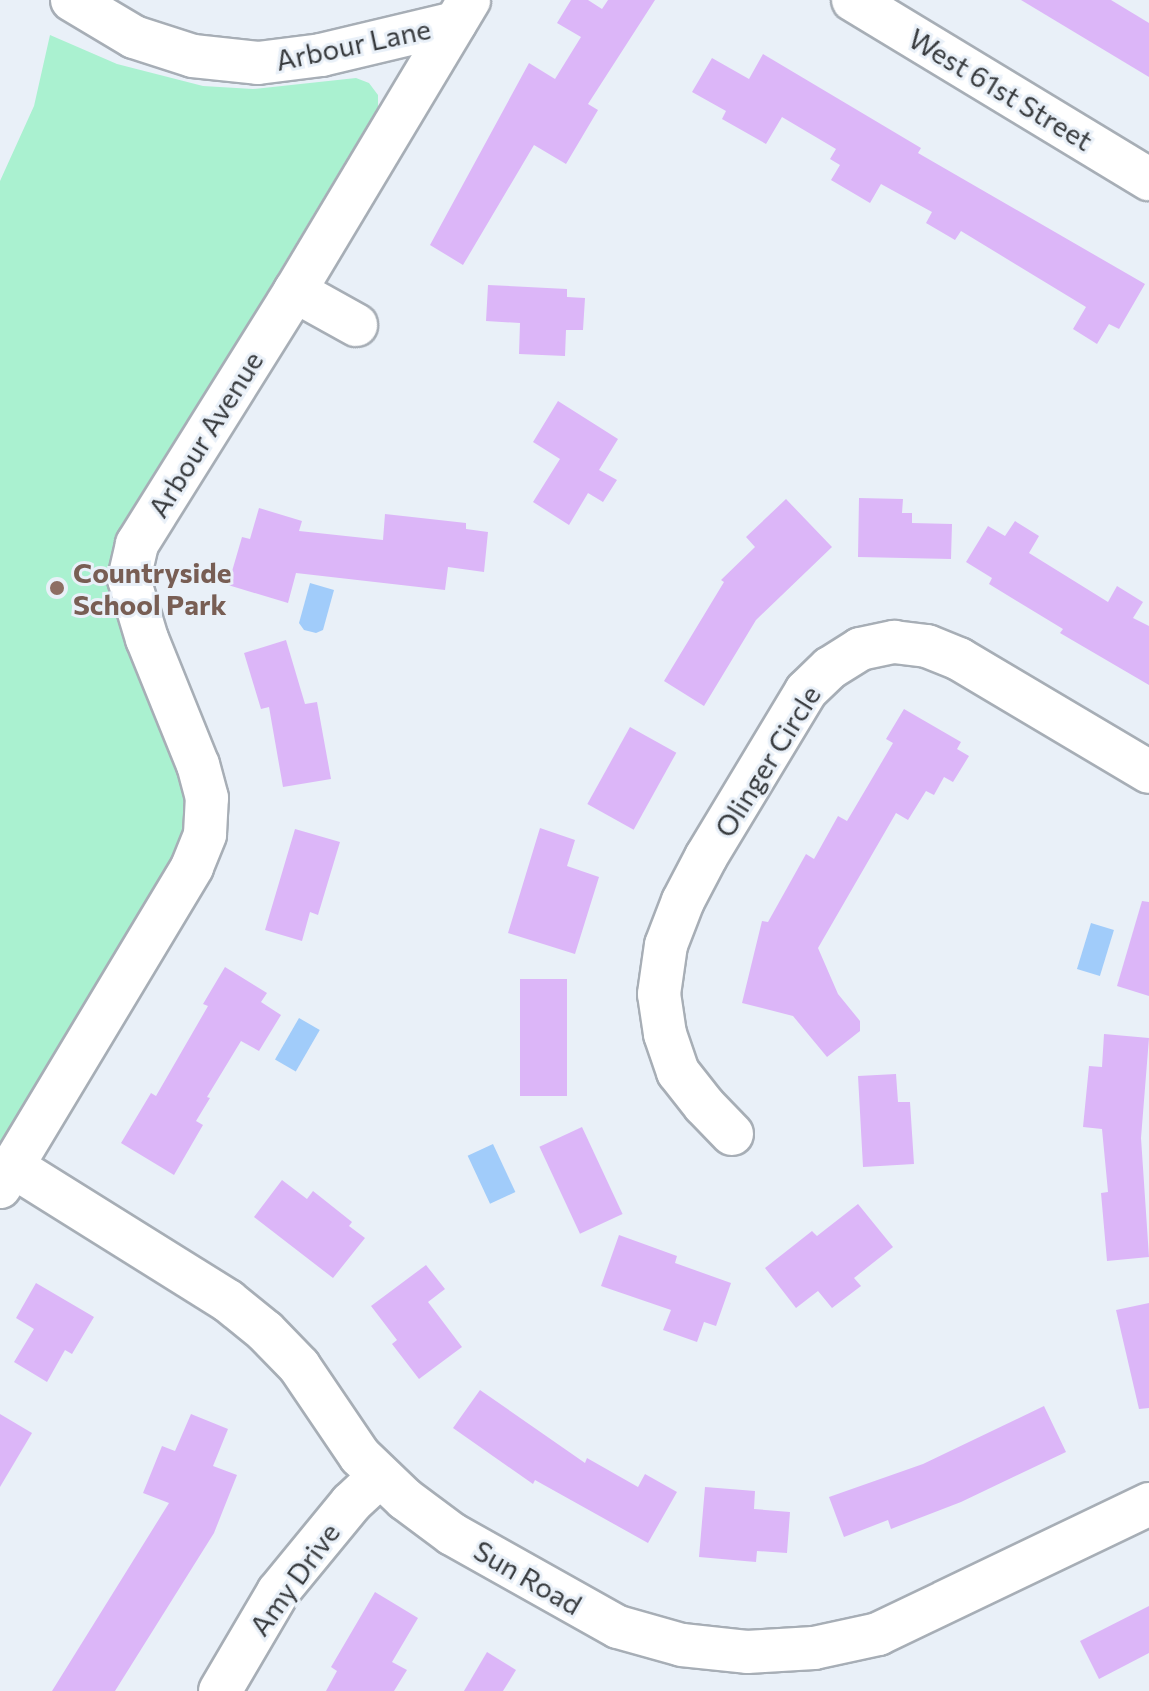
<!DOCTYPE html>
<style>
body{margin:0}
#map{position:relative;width:1149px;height:1691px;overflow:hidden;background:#e9f0f8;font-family:Commissioner,sans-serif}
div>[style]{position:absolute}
.green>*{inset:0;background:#aaf1d0}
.water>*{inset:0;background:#a1ccfa;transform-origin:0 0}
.building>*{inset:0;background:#dcb6f8;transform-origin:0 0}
.roads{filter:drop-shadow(2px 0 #a7aeb6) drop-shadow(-2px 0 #a7aeb6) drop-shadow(0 2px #a7aeb6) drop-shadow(0 -2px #a7aeb6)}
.minor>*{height:42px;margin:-21px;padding:0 21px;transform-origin:21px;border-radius:21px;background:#fff}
.dots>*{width:22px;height:22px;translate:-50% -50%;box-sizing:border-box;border:4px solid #e9f0f8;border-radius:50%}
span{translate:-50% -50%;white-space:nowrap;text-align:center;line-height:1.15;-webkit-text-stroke:6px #e9f0f8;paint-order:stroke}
.street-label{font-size:28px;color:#383b3e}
.education-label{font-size:28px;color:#785e54;font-weight:700}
.left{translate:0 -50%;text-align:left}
</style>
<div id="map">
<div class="green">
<i style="clip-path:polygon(50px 35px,117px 64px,203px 86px,253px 89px,356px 78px,369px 83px,378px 95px,378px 107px,123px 532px,113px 571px,114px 604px,123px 636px,184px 779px,188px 798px,185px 838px,0 1149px,0 181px,34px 106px)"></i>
</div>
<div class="water">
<i style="clip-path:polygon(310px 583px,334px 590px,323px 630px,316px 633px,304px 630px,299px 623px)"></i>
<i style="left:1091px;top:923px;width:24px;height:48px;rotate:17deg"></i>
<i style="left:299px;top:1018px;width:24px;height:48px;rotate:30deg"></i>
<i style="left:493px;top:1144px;width:53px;height:28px;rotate:65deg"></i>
</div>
<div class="building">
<i style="clip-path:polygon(571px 0,588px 0,602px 9px,608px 0,655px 0,588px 104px,598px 110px,566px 164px,534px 145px,463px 265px,430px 245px,529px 63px,555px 79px,581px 37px,557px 23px)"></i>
<i style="clip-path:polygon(1021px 0,1111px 0,1149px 23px,1149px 77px)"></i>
<i style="clip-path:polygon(763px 54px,921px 148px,918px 153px,1145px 284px,1119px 329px,1109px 324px,1097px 344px,1073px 329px,1086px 307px,961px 231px,955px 240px,926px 223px,932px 212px,881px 184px,870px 203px,831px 180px,840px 165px,830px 159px,836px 149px,782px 117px,766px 144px,722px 119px,726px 111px,692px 92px,712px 58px,749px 79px)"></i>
<i style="clip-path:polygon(488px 285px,567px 289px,567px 297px,585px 298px,583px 330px,566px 330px,565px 356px,519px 354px,520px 323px,486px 321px)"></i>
<i style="clip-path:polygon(558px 401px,618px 439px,599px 470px,617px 480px,603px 502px,588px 493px,569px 525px,533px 502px,560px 459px,533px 442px)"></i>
<i style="clip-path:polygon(859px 498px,903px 499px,902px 513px,912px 513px,912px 523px,952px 524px,951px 559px,858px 557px)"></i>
<i style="clip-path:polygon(786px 499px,832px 547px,756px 620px,704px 706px,664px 681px,724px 582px,721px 580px,755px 547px,746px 537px)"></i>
<i style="clip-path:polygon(259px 508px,302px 521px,299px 531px,383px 540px,385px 514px,466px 523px,466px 529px,488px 532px,484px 572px,448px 567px,445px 590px,296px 573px,288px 603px,228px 585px,242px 537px,250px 539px)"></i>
<i style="clip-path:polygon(1015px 521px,1039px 536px,1029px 553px,1108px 602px,1117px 586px,1143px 602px,1133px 618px,1149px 626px,1149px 685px,1060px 633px,1063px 629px,989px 584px,992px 578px,966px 562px,988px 526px,1005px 536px)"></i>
<i style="clip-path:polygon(286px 640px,305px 704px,317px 702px,331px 779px,283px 787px,269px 707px,261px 709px,244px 653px)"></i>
<i style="clip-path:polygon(904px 709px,961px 742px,957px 749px,969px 756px,953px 782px,944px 777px,934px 795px,926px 791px,908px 820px,896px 813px,818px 948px,838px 994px,860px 1021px,860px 1031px,827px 1057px,793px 1016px,742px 1003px,762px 921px,768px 922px,806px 854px,814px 859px,838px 816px,847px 821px,893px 743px,886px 739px)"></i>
<i style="left:630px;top:727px;width:53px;height:88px;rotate:29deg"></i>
<i style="clip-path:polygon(540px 828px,575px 840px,567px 866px,599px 877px,575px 954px,508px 933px)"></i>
<i style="clip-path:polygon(295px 829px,340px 842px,318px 915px,310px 912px,302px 941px,265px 930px)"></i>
<i style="clip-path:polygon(1142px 901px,1149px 902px,1149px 996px,1117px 986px)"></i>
<i style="clip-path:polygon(225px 967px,267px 993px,261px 1002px,281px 1015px,259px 1051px,241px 1041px,207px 1097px,210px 1098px,196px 1121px,203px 1125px,174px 1175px,121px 1143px,151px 1093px,156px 1096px,208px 1006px,203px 1004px)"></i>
<i style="left:520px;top:979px;width:47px;height:117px"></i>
<i style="clip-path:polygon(1104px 1034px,1149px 1038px,1141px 1138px,1149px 1257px,1107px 1261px,1101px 1193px,1108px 1192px,1102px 1129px,1083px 1127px,1089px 1066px,1102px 1067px)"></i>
<i style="clip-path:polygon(896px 1074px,898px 1102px,910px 1102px,914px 1164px,863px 1167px,858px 1076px)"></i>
<i style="left:582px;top:1127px;width:96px;height:47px;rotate:65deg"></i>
<i style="clip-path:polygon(282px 1180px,307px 1199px,313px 1191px,352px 1222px,349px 1226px,365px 1238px,333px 1278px,254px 1217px)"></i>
<i style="clip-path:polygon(858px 1204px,893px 1247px,854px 1278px,861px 1286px,832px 1308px,818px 1291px,796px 1308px,765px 1268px,812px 1231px,817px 1236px)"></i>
<i style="clip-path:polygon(619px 1235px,677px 1256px,675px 1263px,731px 1283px,716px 1326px,704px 1322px,697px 1342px,663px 1330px,671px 1310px,601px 1286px)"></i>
<i style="clip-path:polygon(426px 1265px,445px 1289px,428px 1302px,462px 1347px,419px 1379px,392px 1344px,397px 1340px,371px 1306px)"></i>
<i style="clip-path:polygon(36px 1283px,94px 1317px,72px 1354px,65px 1350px,47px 1382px,14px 1362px,34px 1329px,16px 1318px)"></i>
<i style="clip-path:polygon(1149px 1303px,1149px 1408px,1139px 1409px,1116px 1310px)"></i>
<i style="clip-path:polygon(480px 1390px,585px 1463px,587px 1458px,638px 1487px,645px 1474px,677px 1492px,648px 1543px,535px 1480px,533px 1484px,453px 1428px)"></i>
<i style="clip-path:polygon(1044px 1406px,1066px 1452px,961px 1502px,891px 1529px,888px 1520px,844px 1537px,829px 1497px,923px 1464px)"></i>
<i style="clip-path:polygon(0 1414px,32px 1433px,0 1487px)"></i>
<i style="clip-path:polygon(191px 1414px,228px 1429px,213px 1466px,237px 1475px,214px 1533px,115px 1691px,52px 1691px,169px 1503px,143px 1493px,162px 1446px,175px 1451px)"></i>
<i style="clip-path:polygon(705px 1487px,755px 1491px,754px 1509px,790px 1512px,787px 1553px,757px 1551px,756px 1562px,699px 1557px)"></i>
<i style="clip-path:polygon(375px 1592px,418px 1618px,392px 1662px,407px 1670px,394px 1691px,326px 1691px,337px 1671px,331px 1667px)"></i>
<i style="clip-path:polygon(1149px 1606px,1149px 1653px,1099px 1679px,1080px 1641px)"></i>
<i style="clip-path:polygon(487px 1652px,516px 1670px,503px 1691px,464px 1691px)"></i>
</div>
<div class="roads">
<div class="minor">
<i style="left:72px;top:0;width:72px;rotate:30.8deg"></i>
<i style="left:134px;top:37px;width:62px;rotate:17.9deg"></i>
<i style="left:193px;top:56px;width:65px;rotate:6.1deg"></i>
<i style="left:258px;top:63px;width:64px;rotate:-7.2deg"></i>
<i style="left:321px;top:55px;width:138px;rotate:-13.4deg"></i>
<i style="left:853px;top:0;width:346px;rotate:31.2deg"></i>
<i style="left:295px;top:291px;width:70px;rotate:29.1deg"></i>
<i style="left:732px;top:1134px;width:40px;rotate:-134deg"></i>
<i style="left:704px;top:1105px;width:42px;rotate:-128.2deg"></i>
<i style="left:678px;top:1072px;width:40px;rotate:-108.9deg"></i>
<i style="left:665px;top:1034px;width:40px;rotate:-98.5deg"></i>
<i style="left:659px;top:994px;width:49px;rotate:-81.9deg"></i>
<i style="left:666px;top:945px;width:47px;rotate:-68.9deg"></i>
<i style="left:683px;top:901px;width:50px;rotate:-62.4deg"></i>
<i style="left:706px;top:857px;width:194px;rotate:-58.9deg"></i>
<i style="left:806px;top:691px;width:33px;rotate:-44deg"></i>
<i style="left:830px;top:668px;width:36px;rotate:-32deg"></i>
<i style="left:860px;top:649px;width:35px;rotate:-12deg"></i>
<i style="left:894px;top:642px;width:33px;rotate:7deg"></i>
<i style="left:927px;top:646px;width:35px;rotate:22deg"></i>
<i style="left:959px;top:659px;width:221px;rotate:30.7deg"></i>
<i style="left:12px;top:1166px;width:255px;rotate:32deg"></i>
<i style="left:228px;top:1301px;width:48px;rotate:39deg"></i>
<i style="left:265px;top:1331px;width:49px;rotate:45.8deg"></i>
<i style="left:299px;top:1366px;width:109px;rotate:55.9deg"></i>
<i style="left:360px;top:1456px;width:62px;rotate:43.7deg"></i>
<i style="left:405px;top:1499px;width:59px;rotate:36.7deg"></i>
<i style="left:452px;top:1534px;width:190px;rotate:29.3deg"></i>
<i style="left:618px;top:1627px;width:66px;rotate:15.7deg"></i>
<i style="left:682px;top:1645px;width:65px;rotate:6.1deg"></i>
<i style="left:747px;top:1652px;width:67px;rotate:-3.4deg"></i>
<i style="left:814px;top:1648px;width:66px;rotate:-12.3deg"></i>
<i style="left:878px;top:1634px;width:301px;rotate:-25.6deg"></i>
<i style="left:0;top:1187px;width:373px;rotate:-59deg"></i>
<i style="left:192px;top:867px;width:35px;rotate:-68deg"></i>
<i style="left:205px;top:834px;width:36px;rotate:-87deg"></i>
<i style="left:207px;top:798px;width:34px;rotate:-105deg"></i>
<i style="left:198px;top:765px;width:136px;rotate:-112deg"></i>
<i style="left:147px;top:639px;width:63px;rotate:-106.7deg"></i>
<i style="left:129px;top:579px;width:36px;rotate:-77deg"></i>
<i style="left:137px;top:544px;width:298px;rotate:-58deg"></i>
<i style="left:295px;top:291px;width:339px;rotate:-59.1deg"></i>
<i style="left:220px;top:1691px;width:115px;rotate:-59.6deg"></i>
<i style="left:278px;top:1592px;width:115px;rotate:-50.6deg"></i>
<i style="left:351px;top:1503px;width:38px;rotate:-43deg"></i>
</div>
</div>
<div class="dots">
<i style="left:57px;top:588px;background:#8d6e63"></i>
</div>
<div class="street-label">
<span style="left:353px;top:44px;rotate:-12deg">Arbour Lane</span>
<span style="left:1001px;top:89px;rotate:31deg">West 61st Street</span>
<span style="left:205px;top:434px;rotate:-58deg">Arbour Avenue</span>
<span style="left:767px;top:761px;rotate:-58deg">Olinger Circle</span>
<span style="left:528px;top:1577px;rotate:30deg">Sun Road</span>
<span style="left:294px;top:1579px;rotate:-54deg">Amy Drive</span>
</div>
<div class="education-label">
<span class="left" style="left:73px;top:588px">Countryside<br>School Park</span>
</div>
</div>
